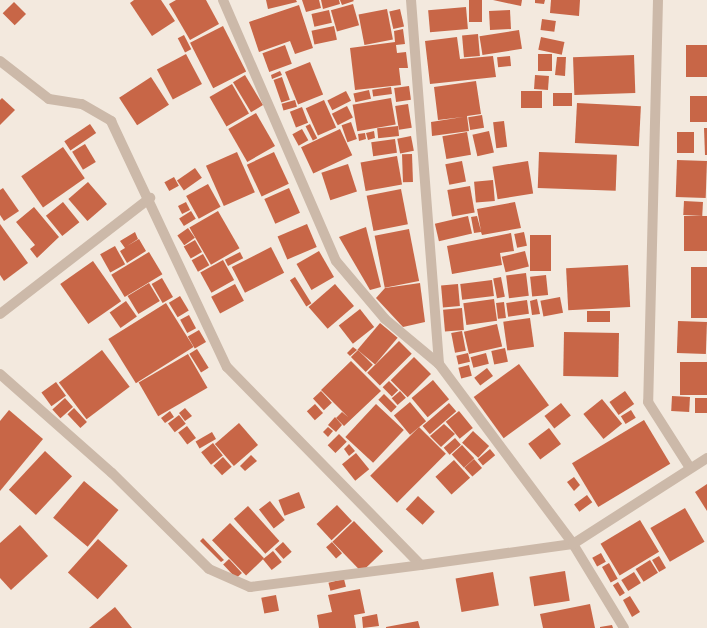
<!DOCTYPE html>
<style>
body{margin:0}
#map{position:relative;width:707px;height:628px;overflow:hidden;background:#f3e9de;font-family:"Archivo Narrow",sans-serif}
div>[style]{position:absolute}
.building>*{inset:0;background:#c86647;transform-origin:0 0}
.minor>*{height:10px;margin:-5px;padding:0 5px;transform-origin:5px;border-radius:5px;background:#ccb9a9}
span{translate:-50% -50%;white-space:nowrap;text-align:center;line-height:1.15;-webkit-text-stroke:3px #faf3eb;paint-order:stroke}
</style>
<div id="map">
<div class="building">
<i style="clip-path:polygon(134px 0,161px 0,175px 21px,152px 36px,130px 3px)"></i>
<i style="clip-path:polygon(176px 0,206px 0,219px 24px,190px 40px,169px 4px)"></i>
<i style="clip-path:polygon(266px 0,296px 0,297px 2px,268px 9px)"></i>
<i style="clip-path:polygon(302px 0,319px 0,321px 8px,306px 12px)"></i>
<i style="clip-path:polygon(321px 0,339px 0,340px 4px,323px 9px)"></i>
<i style="clip-path:polygon(340px 0,353px 0,354px 1px,342px 5px)"></i>
<i style="left:469px;top:0;width:13px;height:22px"></i>
<i style="clip-path:polygon(493px 0,522px 0,521px 6px)"></i>
<i style="clip-path:polygon(535px 0,545px 0,544px 4px,535px 3px)"></i>
<i style="clip-path:polygon(551px 0,580px 0,579px 16px,550px 13px)"></i>
<i style="left:14px;top:2px;width:17px;height:16px;rotate:45deg"></i>
<i style="left:353px;top:4px;width:22px;height:23px;rotate:74deg"></i>
<i style="clip-path:polygon(299px 5px,313px 48px,295px 54px,290px 41px,259px 52px,249px 22px)"></i>
<i style="left:466px;top:7px;width:22px;height:38px;rotate:85deg"></i>
<i style="left:387px;top:9px;width:31px;height:29px;rotate:79deg"></i>
<i style="left:400px;top:9px;width:18px;height:11px;rotate:77deg"></i>
<i style="left:329px;top:10px;width:13px;height:18px;rotate:77deg"></i>
<i style="left:510px;top:10px;width:19px;height:21px;rotate:87deg"></i>
<i style="left:542px;top:19px;width:14px;height:11px;rotate:8deg"></i>
<i style="left:223px;top:26px;width:51px;height:37px;rotate:63deg"></i>
<i style="left:334px;top:26px;width:14px;height:23px;rotate:78deg"></i>
<i style="clip-path:polygon(403px 29px,405px 44px,396px 45px,397px 53px,406px 52px,408px 68px,399px 68px,401px 85px,355px 90px,350px 48px,395px 42px,394px 31px)"></i>
<i style="left:519px;top:30px;width:19px;height:40px;rotate:81deg"></i>
<i style="left:478px;top:34px;width:22px;height:16px;rotate:85deg"></i>
<i style="left:184px;top:35px;width:16px;height:7px;rotate:63deg"></i>
<i style="clip-path:polygon(457px 37px,460px 59px,493px 56px,496px 77px,430px 84px,425px 41px)"></i>
<i style="left:541px;top:37px;width:24px;height:13px;rotate:12deg"></i>
<i style="left:285px;top:45px;width:20px;height:24px;rotate:70deg"></i>
<i style="left:686px;top:45px;width:21px;height:32px"></i>
<i style="left:186px;top:54px;width:34px;height:33px;rotate:62deg"></i>
<i style="left:552px;top:54px;width:17px;height:14px;rotate:90deg"></i>
<i style="left:634px;top:55px;width:38px;height:61px;rotate:88deg"></i>
<i style="left:510px;top:56px;width:10px;height:13px;rotate:84deg"></i>
<i style="clip-path:polygon(557px 57px,566px 57px,565px 76px,555px 75px)"></i>
<i style="left:310px;top:62px;width:35px;height:27px;rotate:68deg"></i>
<i style="clip-path:polygon(280px 71px,282px 75px,272px 79px,271px 75px)"></i>
<i style="left:245px;top:75px;width:35px;height:14px;rotate:59deg"></i>
<i style="left:535px;top:75px;width:14px;height:14px;rotate:4deg"></i>
<i style="left:151px;top:77px;width:33px;height:38px;rotate:57deg"></i>
<i style="left:282px;top:77px;width:24px;height:9px;rotate:71deg"></i>
<i style="clip-path:polygon(476px 81px,481px 114px,467px 116px,469px 131px,432px 136px,431px 122px,463px 117px,438px 120px,434px 87px)"></i>
<i style="left:232px;top:84px;width:34px;height:26px;rotate:60deg"></i>
<i style="left:409px;top:86px;width:14px;height:15px;rotate:82deg"></i>
<i style="left:391px;top:87px;width:7px;height:19px;rotate:82deg"></i>
<i style="left:369px;top:90px;width:9px;height:16px;rotate:77deg"></i>
<i style="left:346px;top:91px;width:11px;height:21px;rotate:63deg"></i>
<i style="left:521px;top:91px;width:21px;height:17px"></i>
<i style="left:572px;top:93px;width:13px;height:19px;rotate:90deg"></i>
<i style="left:707px;top:96px;width:26px;height:17px;rotate:90deg"></i>
<i style="clip-path:polygon(2px 98px,15px 110px,0 125px,0 100px)"></i>
<i style="left:391px;top:98px;width:27px;height:39px;rotate:80deg"></i>
<i style="left:295px;top:100px;width:7px;height:14px;rotate:74deg"></i>
<i style="left:324px;top:100px;width:30px;height:20px;rotate:66deg"></i>
<i style="left:577px;top:103px;width:64px;height:40px;rotate:3deg"></i>
<i style="left:408px;top:104px;width:24px;height:13px;rotate:81deg"></i>
<i style="left:347px;top:106px;width:13px;height:17px;rotate:63deg"></i>
<i style="left:302px;top:107px;width:17px;height:13px;rotate:69deg"></i>
<i style="left:256px;top:113px;width:38px;height:32px;rotate:60deg"></i>
<i style="left:482px;top:115px;width:13px;height:14px;rotate:81deg"></i>
<i style="left:504px;top:121px;width:26px;height:11px;rotate:83deg"></i>
<i style="left:351px;top:122px;width:18px;height:10px;rotate:71deg"></i>
<i style="left:90px;top:124px;width:11px;height:31px;rotate:56deg"></i>
<i style="left:310px;top:124px;width:16px;height:5px;rotate:63deg"></i>
<i style="left:398px;top:126px;width:10px;height:21px;rotate:84deg"></i>
<i style="clip-path:polygon(704px 128px,707px 128px,707px 155px,705px 155px)"></i>
<i style="left:302px;top:129px;width:13px;height:11px;rotate:61deg"></i>
<i style="left:340px;top:129px;width:29px;height:43px;rotate:65deg"></i>
<i style="clip-path:polygon(374px 131px,375px 138px,368px 140px,366px 133px)"></i>
<i style="left:489px;top:131px;width:22px;height:17px;rotate:77deg"></i>
<i style="left:467px;top:132px;width:23px;height:25px;rotate:80deg"></i>
<i style="left:677px;top:132px;width:17px;height:21px"></i>
<i style="clip-path:polygon(365px 133px,366px 139px,359px 141px,358px 134px)"></i>
<i style="left:411px;top:136px;width:15px;height:14px;rotate:79deg"></i>
<i style="left:395px;top:139px;width:14px;height:24px;rotate:82deg"></i>
<i style="left:85px;top:144px;width:21px;height:15px;rotate:59deg"></i>
<i style="left:63px;top:147px;width:38px;height:51px;rotate:55deg"></i>
<i style="left:237px;top:152px;width:44px;height:34px;rotate:66deg"></i>
<i style="left:274px;top:152px;width:35px;height:30px;rotate:65deg"></i>
<i style="left:539px;top:152px;width:78px;height:36px;rotate:2deg"></i>
<i style="left:412px;top:154px;width:28px;height:10px;rotate:88deg"></i>
<i style="left:397px;top:156px;width:29px;height:37px;rotate:80deg"></i>
<i style="left:677px;top:160px;width:30px;height:37px;rotate:2deg"></i>
<i style="left:462px;top:161px;width:21px;height:17px;rotate:79deg"></i>
<i style="left:528px;top:161px;width:33px;height:36px;rotate:81deg"></i>
<i style="left:348px;top:164px;width:29px;height:28px;rotate:72deg"></i>
<i style="left:195px;top:168px;width:12px;height:22px;rotate:55deg"></i>
<i style="left:174px;top:177px;width:10px;height:11px;rotate:61deg"></i>
<i style="left:493px;top:180px;width:21px;height:19px;rotate:85deg"></i>
<i style="left:88px;top:182px;width:29px;height:26px;rotate:49deg"></i>
<i style="left:208px;top:184px;width:26px;height:25px;rotate:61deg"></i>
<i style="left:470px;top:186px;width:27px;height:23px;rotate:80deg"></i>
<i style="clip-path:polygon(3px 188px,19px 211px,4px 221px,0 215px,0 190px)"></i>
<i style="left:289px;top:188px;width:27px;height:27px;rotate:66deg"></i>
<i style="left:401px;top:189px;width:36px;height:35px;rotate:79deg"></i>
<i style="left:684px;top:201px;width:19px;height:14px;rotate:3deg"></i>
<i style="left:63px;top:202px;width:26px;height:22px;rotate:51deg"></i>
<i style="left:186px;top:202px;width:9px;height:9px;rotate:63deg"></i>
<i style="clip-path:polygon(515px 202px,521px 228px,482px 235px,481px 232px,474px 233px,471px 217px,477px 216px,481px 231px,477px 209px)"></i>
<i style="clip-path:polygon(34px 207px,59px 237px,37px 258px,30px 249px,35px 245px,16px 222px)"></i>
<i style="left:191px;top:211px;width:9px;height:14px;rotate:58deg"></i>
<i style="left:218px;top:211px;width:43px;height:33px;rotate:60deg"></i>
<i style="left:468px;top:216px;width:18px;height:34px;rotate:77deg"></i>
<i style="left:707px;top:216px;width:35px;height:23px;rotate:90deg"></i>
<i style="clip-path:polygon(0 224px,28px 263px,4px 281px,0 275px)"></i>
<i style="left:307px;top:224px;width:25px;height:32px;rotate:67deg"></i>
<i style="clip-path:polygon(366px 227px,381px 287px,370px 290px,339px 237px)"></i>
<i style="left:188px;top:228px;width:12px;height:13px;rotate:55deg"></i>
<i style="left:409px;top:229px;width:53px;height:35px;rotate:79deg"></i>
<i style="clip-path:polygon(135px 232px,138px 239px,127px 246px,139px 239px,146px 251px,127px 263px,120px 251px,125px 248px,120px 241px)"></i>
<i style="left:524px;top:232px;width:14px;height:10px;rotate:78deg"></i>
<i style="clip-path:polygon(511px 233px,514px 251px,500px 253px,502px 265px,452px 274px,447px 246px)"></i>
<i style="left:530px;top:235px;width:21px;height:36px"></i>
<i style="left:195px;top:240px;width:14px;height:13px;rotate:60deg"></i>
<i style="left:115px;top:246px;width:21px;height:17px;rotate:61deg"></i>
<i style="left:271px;top:247px;width:29px;height:44px;rotate:63deg"></i>
<i style="left:319px;top:251px;width:30px;height:26px;rotate:60deg"></i>
<i style="left:525px;top:251px;width:16px;height:24px;rotate:76deg"></i>
<i style="left:149px;top:252px;width:26px;height:44px;rotate:59deg"></i>
<i style="left:240px;top:252px;width:7px;height:17px;rotate:63deg"></i>
<i style="left:203px;top:254px;width:13px;height:13px;rotate:61deg"></i>
<i style="left:223px;top:260px;width:23px;height:26px;rotate:61deg"></i>
<i style="left:93px;top:261px;width:49px;height:40px;rotate:55deg"></i>
<i style="left:628px;top:265px;width:42px;height:62px;rotate:87deg"></i>
<i style="left:691px;top:267px;width:16px;height:51px"></i>
<i style="left:526px;top:273px;width:23px;height:20px;rotate:83deg"></i>
<i style="left:546px;top:275px;width:20px;height:16px;rotate:84deg"></i>
<i style="left:295px;top:277px;width:31px;height:6px;rotate:58deg"></i>
<i style="left:501px;top:277px;width:20px;height:8px;rotate:79deg"></i>
<i style="left:162px;top:278px;width:22px;height:12px;rotate:60deg"></i>
<i style="left:492px;top:280px;width:16px;height:32px;rotate:83deg"></i>
<i style="left:149px;top:283px;width:21px;height:25px;rotate:59deg"></i>
<i style="clip-path:polygon(420px 283px,425px 322px,403px 327px,376px 298px,385px 288px)"></i>
<i style="left:235px;top:284px;width:19px;height:27px;rotate:62deg"></i>
<i style="left:335px;top:284px;width:29px;height:35px;rotate:49deg"></i>
<i style="left:458px;top:284px;width:22px;height:17px;rotate:85deg"></i>
<i style="left:180px;top:296px;width:17px;height:13px;rotate:59deg"></i>
<i style="left:560px;top:297px;width:16px;height:20px;rotate:79deg"></i>
<i style="left:494px;top:299px;width:22px;height:31px;rotate:82deg"></i>
<i style="clip-path:polygon(537px 299px,540px 314px,532px 315px,530px 301px)"></i>
<i style="left:527px;top:300px;width:14px;height:21px;rotate:82deg"></i>
<i style="left:126px;top:301px;width:19px;height:20px;rotate:55deg"></i>
<i style="left:504px;top:302px;width:16px;height:8px;rotate:83deg"></i>
<i style="left:166px;top:303px;width:52px;height:68px;rotate:58deg"></i>
<i style="left:462px;top:308px;width:22px;height:19px;rotate:85deg"></i>
<i style="left:360px;top:309px;width:23px;height:27px;rotate:52deg"></i>
<i style="left:610px;top:311px;width:11px;height:23px;rotate:90deg"></i>
<i style="left:189px;top:315px;width:15px;height:10px;rotate:62deg"></i>
<i style="left:530px;top:318px;width:29px;height:27px;rotate:82deg"></i>
<i style="left:678px;top:321px;width:29px;height:32px;rotate:2deg"></i>
<i style="left:380px;top:323px;width:23px;height:35px;rotate:40deg"></i>
<i style="left:497px;top:324px;width:23px;height:34px;rotate:77deg"></i>
<i style="left:199px;top:330px;width:14px;height:13px;rotate:60deg"></i>
<i style="left:462px;top:331px;width:20px;height:11px;rotate:79deg"></i>
<i style="left:564px;top:332px;width:55px;height:44px;rotate:1deg"></i>
<i style="left:399px;top:341px;width:18px;height:45px;rotate:45deg"></i>
<i style="clip-path:polygon(353px 347px,357px 350px,350px 356px,347px 353px)"></i>
<i style="left:505px;top:348px;width:14px;height:14px;rotate:78deg"></i>
<i style="left:197px;top:349px;width:22px;height:9px;rotate:58deg"></i>
<i style="left:102px;top:350px;width:46px;height:54px;rotate:53deg"></i>
<i style="left:358px;top:350px;width:21px;height:10px;rotate:45deg"></i>
<i style="left:468px;top:353px;width:9px;height:12px;rotate:77deg"></i>
<i style="left:486px;top:353px;width:11px;height:16px;rotate:75deg"></i>
<i style="left:188px;top:354px;width:39px;height:57px;rotate:60deg"></i>
<i style="left:414px;top:357px;width:24px;height:33px;rotate:45deg"></i>
<i style="clip-path:polygon(351px 361px,381px 391px,344px 426px,336px 418px,342px 412px,348px 417px,321px 390px)"></i>
<i style="left:680px;top:362px;width:27px;height:33px"></i>
<i style="left:519px;top:364px;width:51px;height:56px;rotate:54deg"></i>
<i style="left:469px;top:365px;width:11px;height:11px;rotate:75deg"></i>
<i style="left:487px;top:368px;width:10px;height:16px;rotate:53deg"></i>
<i style="left:433px;top:380px;width:25px;height:28px;rotate:50deg"></i>
<i style="left:389px;top:381px;width:13px;height:9px;rotate:45deg"></i>
<i style="left:56px;top:382px;width:17px;height:18px;rotate:54deg"></i>
<i style="left:321px;top:391px;width:16px;height:11px;rotate:47deg"></i>
<i style="left:400px;top:391px;width:9px;height:11px;rotate:49deg"></i>
<i style="left:625px;top:391px;width:16px;height:19px;rotate:55deg"></i>
<i style="left:384px;top:394px;width:18px;height:8px;rotate:45deg"></i>
<i style="left:672px;top:396px;width:18px;height:15px;rotate:3deg"></i>
<i style="left:65px;top:398px;width:12px;height:17px;rotate:48deg"></i>
<i style="left:695px;top:398px;width:12px;height:15px"></i>
<i style="left:602px;top:399px;width:32px;height:24px;rotate:51deg"></i>
<i style="left:410px;top:402px;width:25px;height:21px;rotate:50deg"></i>
<i style="left:449px;top:403px;width:11px;height:35px;rotate:49deg"></i>
<i style="left:561px;top:403px;width:16px;height:21px;rotate:52deg"></i>
<i style="left:315px;top:404px;width:12px;height:11px;rotate:48deg"></i>
<i style="left:376px;top:404px;width:38px;height:45px;rotate:43deg"></i>
<i style="left:74px;top:408px;width:19px;height:9px;rotate:47deg"></i>
<i style="clip-path:polygon(185px 408px,192px 416px,185px 421px,179px 413px)"></i>
<i style="clip-path:polygon(9px 410px,43px 439px,0 491px,0 421px)"></i>
<i style="left:631px;top:410px;width:9px;height:12px;rotate:58deg"></i>
<i style="clip-path:polygon(170px 411px,174px 417px,165px 423px,161px 418px)"></i>
<i style="left:459px;top:411px;width:22px;height:17px;rotate:51deg"></i>
<i style="left:179px;top:415px;width:11px;height:14px;rotate:52deg"></i>
<i style="clip-path:polygon(335px 417px,342px 425px,336px 432px,328px 425px)"></i>
<i style="left:644px;top:420px;width:51px;height:84px;rotate:59deg"></i>
<i style="left:239px;top:423px;width:29px;height:32px;rotate:49deg"></i>
<i style="clip-path:polygon(444px 424px,455px 434px,441px 447px,430px 436px)"></i>
<i style="left:187px;top:426px;width:15px;height:11px;rotate:53deg"></i>
<i style="clip-path:polygon(328px 427px,333px 431px,328px 437px,323px 432px)"></i>
<i style="left:419px;top:427px;width:38px;height:69px;rotate:45deg"></i>
<i style="left:549px;top:428px;width:20px;height:26px;rotate:53deg"></i>
<i style="left:473px;top:431px;width:22px;height:16px;rotate:43deg"></i>
<i style="left:212px;top:432px;width:8px;height:19px;rotate:60deg"></i>
<i style="left:339px;top:434px;width:11px;height:16px;rotate:45deg"></i>
<i style="left:455px;top:438px;width:9px;height:15px;rotate:49deg"></i>
<i style="left:213px;top:443px;width:16px;height:15px;rotate:52deg"></i>
<i style="clip-path:polygon(349px 444px,355px 451px,349px 456px,344px 449px)"></i>
<i style="left:462px;top:445px;width:18px;height:14px;rotate:47deg"></i>
<i style="left:490px;top:449px;width:8px;height:16px;rotate:50deg"></i>
<i style="left:45px;top:451px;width:37px;height:53px;rotate:43deg"></i>
<i style="left:356px;top:453px;width:21px;height:18px;rotate:51deg"></i>
<i style="clip-path:polygon(251px 455px,257px 461px,245px 471px,240px 466px)"></i>
<i style="left:223px;top:457px;width:13px;height:13px;rotate:48deg"></i>
<i style="left:474px;top:459px;width:12px;height:13px;rotate:48deg"></i>
<i style="left:454px;top:460px;width:24px;height:25px;rotate:48deg"></i>
<i style="clip-path:polygon(574px 477px,580px 485px,574px 491px,567px 482px)"></i>
<i style="left:84px;top:481px;width:45px;height:48px;rotate:40deg"></i>
<i style="clip-path:polygon(707px 484px,707px 511px,695px 492px)"></i>
<i style="left:299px;top:492px;width:17px;height:22px;rotate:69deg"></i>
<i style="left:587px;top:495px;width:9px;height:16px;rotate:54deg"></i>
<i style="left:418px;top:496px;width:23px;height:18px;rotate:43deg"></i>
<i style="left:270px;top:501px;width:24px;height:14px;rotate:52deg"></i>
<i style="left:337px;top:505px;width:22px;height:28px;rotate:47deg"></i>
<i style="left:248px;top:506px;width:47px;height:19px;rotate:48deg"></i>
<i style="left:685px;top:508px;width:39px;height:40px;rotate:60deg"></i>
<i style="left:640px;top:520px;width:37px;height:46px;rotate:59deg"></i>
<i style="left:354px;top:521px;width:42px;height:30px;rotate:46deg"></i>
<i style="left:230px;top:523px;width:49px;height:25px;rotate:46deg"></i>
<i style="clip-path:polygon(20px 525px,48px 556px,11px 590px,0 578px,0 543px)"></i>
<i style="clip-path:polygon(203px 538px,224px 560px,221px 562px,200px 541px)"></i>
<i style="left:98px;top:539px;width:40px;height:45px;rotate:42deg"></i>
<i style="left:283px;top:542px;width:13px;height:11px;rotate:48deg"></i>
<i style="left:332px;top:542px;width:15px;height:8px;rotate:48deg"></i>
<i style="left:273px;top:551px;width:14px;height:13px;rotate:51deg"></i>
<i style="left:601px;top:553px;width:10px;height:10px;rotate:61deg"></i>
<i style="left:659px;top:556px;width:14px;height:8px;rotate:60deg"></i>
<i style="left:229px;top:559px;width:19px;height:8px;rotate:47deg"></i>
<i style="left:650px;top:560px;width:15px;height:17px;rotate:58deg"></i>
<i style="left:609px;top:563px;width:18px;height:8px;rotate:61deg"></i>
<i style="left:565px;top:571px;width:30px;height:36px;rotate:81deg"></i>
<i style="left:493px;top:572px;width:34px;height:38px;rotate:80deg"></i>
<i style="left:634px;top:572px;width:13px;height:15px;rotate:58deg"></i>
<i style="left:344px;top:579px;width:8px;height:16px;rotate:76deg"></i>
<i style="left:618px;top:582px;width:13px;height:6px;rotate:58deg"></i>
<i style="clip-path:polygon(360px 589px,365px 613px,354px 615px,356px 628px,319px 628px,317px 615px,332px 612px,328px 595px)"></i>
<i style="left:276px;top:595px;width:16px;height:15px;rotate:79deg"></i>
<i style="clip-path:polygon(630px 596px,640px 612px,632px 617px,623px 600px)"></i>
<i style="clip-path:polygon(590px 604px,595px 628px,543px 628px,540px 614px)"></i>
<i style="clip-path:polygon(115px 607px,132px 628px,89px 628px)"></i>
<i style="clip-path:polygon(377px 614px,379px 626px,363px 628px,362px 617px)"></i>
<i style="clip-path:polygon(418px 621px,420px 628px,386px 628px,386px 627px)"></i>
<i style="clip-path:polygon(612px 625px,613px 628px,600px 628px,600px 627px)"></i>
</div>
<div class="minor">
<i style="left:223px;top:0;width:284px;rotate:66.6deg"></i>
<i style="left:336px;top:261px;width:76px;rotate:49.8deg"></i>
<i style="left:385px;top:319px;width:70px;rotate:39.8deg"></i>
<i style="left:439px;top:364px;width:224px;rotate:53.3deg"></i>
<i style="left:573px;top:544px;width:98px;rotate:58.7deg"></i>
<i style="left:411px;top:0;width:365px;rotate:85.6deg"></i>
<i style="left:658px;top:0;width:402px;rotate:91.4deg"></i>
<i style="left:648px;top:402px;width:78px;rotate:57.5deg"></i>
<i style="left:0;top:61px;width:62px;rotate:37.8deg"></i>
<i style="left:49px;top:99px;width:33px;rotate:9deg"></i>
<i style="left:82px;top:104px;width:34px;rotate:30deg"></i>
<i style="left:111px;top:121px;width:272px;rotate:64.8deg"></i>
<i style="left:227px;top:367px;width:277px;rotate:45.6deg"></i>
<i style="left:421px;top:565px;width:153px;rotate:-7.9deg"></i>
<i style="left:573px;top:544px;width:159px;rotate:-32.7deg"></i>
<i style="left:0;top:314px;width:190px;rotate:-37.7deg"></i>
<i style="left:0;top:374px;width:149px;rotate:41.5deg"></i>
<i style="left:112px;top:473px;width:136px;rotate:44.7deg"></i>
<i style="left:209px;top:569px;width:45px;rotate:23.7deg"></i>
<i style="left:250px;top:587px;width:172px;rotate:-7.3deg"></i>
</div>
</div>
